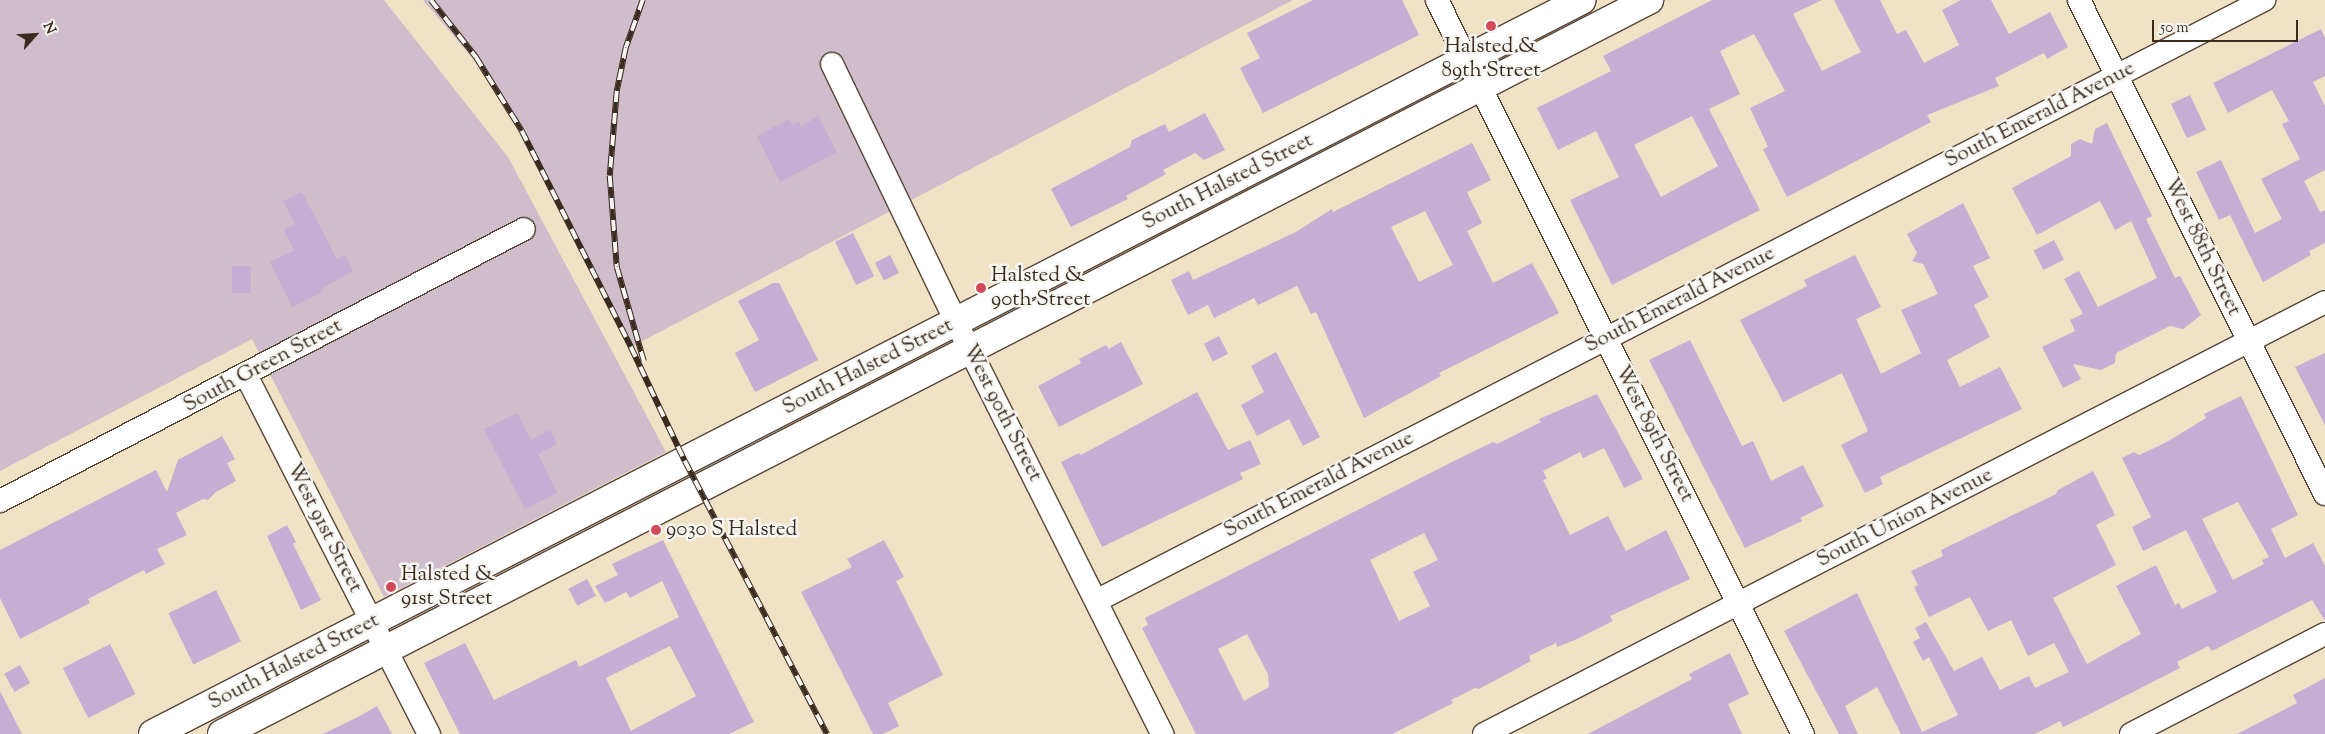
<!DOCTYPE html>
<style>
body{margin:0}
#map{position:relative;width:2325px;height:734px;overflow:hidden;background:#f1e1c5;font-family:"Sorts Mill Goudy",serif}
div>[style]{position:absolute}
.industrial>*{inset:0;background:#d0bdcc}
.building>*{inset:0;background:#c7acd4;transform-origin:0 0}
.roads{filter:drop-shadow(1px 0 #564537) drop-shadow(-1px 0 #564537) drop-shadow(0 1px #564537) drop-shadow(0 -1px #564537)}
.minor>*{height:22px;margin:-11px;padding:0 11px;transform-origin:11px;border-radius:11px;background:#fff}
.major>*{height:28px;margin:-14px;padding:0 14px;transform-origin:14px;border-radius:14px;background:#fff}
.rail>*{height:5.5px;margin-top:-2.75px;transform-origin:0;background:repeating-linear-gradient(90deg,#f6f6f2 0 11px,#3b2a1e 0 22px);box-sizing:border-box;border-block:1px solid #3b2a1e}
.dots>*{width:14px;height:14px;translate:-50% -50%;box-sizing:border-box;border:2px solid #f6f6f2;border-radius:50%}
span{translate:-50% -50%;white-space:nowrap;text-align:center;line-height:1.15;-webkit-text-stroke:5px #f6f6f2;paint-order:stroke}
.poi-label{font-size:21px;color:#3b2a1e}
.left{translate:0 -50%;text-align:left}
.street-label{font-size:21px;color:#3b2a1e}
.north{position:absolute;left:10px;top:10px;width:50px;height:50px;-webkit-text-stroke:4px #f6f6f2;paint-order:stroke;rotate:64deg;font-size:14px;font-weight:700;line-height:20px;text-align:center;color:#3b2a1e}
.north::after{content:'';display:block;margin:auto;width:18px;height:22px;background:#3b2a1e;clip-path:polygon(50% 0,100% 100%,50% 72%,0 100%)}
.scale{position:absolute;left:2152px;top:20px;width:146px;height:22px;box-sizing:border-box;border:2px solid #3b2a1e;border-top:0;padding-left:6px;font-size:15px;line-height:18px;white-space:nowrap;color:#3b2a1e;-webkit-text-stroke:4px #f6f6f2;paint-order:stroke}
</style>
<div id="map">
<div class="industrial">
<i style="clip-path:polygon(0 0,384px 0,508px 157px,666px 452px,384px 597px,252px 339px,0 471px)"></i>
<i style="clip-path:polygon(423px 0,1293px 0,631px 347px,492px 81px)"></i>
</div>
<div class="building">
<i style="clip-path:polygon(1313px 0,1402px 0,1419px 35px,1263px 113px,1240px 68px,1260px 58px,1247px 33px)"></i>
<i style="clip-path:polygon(evenodd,1712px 0,1822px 0,1793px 14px,1822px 71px,1861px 52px,1834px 0,1880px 0,1897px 34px,1906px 30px,1924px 63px,1959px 45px,1942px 10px,1961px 0,1991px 0,2009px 34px,2050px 12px,2068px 47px,2047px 59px,2044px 53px,1995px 78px,1999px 86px,1927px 115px,1931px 122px,1787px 197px,1763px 149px,1768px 147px,1750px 108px,1785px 91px,1754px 34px,1720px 51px,1740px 94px,1709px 109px,1760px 210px,1612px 285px,1570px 200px,1619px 177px,1596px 131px,1558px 150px,1537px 108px,1611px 71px,1603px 56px,1712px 0,1692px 116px,1718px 166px,1661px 197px,1634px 145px,1692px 116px)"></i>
<i style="clip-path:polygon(2321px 29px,2325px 38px,2325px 76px,2313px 82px,2325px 106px,2325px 170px,2304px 181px,2320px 212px,2325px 210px,2325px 243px,2309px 251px,2311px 255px,2263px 282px,2230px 215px,2219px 220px,2196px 172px,2221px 160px,2255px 233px,2282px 219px,2261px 179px,2300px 159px,2282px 124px,2289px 121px,2272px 90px,2228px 113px,2213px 83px)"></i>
<i style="left:2190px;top:95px;width:38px;height:21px;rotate:65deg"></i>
<i style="clip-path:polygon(1205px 113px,1225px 150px,1204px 160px,1195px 153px,1163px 170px,1166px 174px,1126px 196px,1128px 199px,1071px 227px,1051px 189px,1130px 147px,1132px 140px,1165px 124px,1169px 132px)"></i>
<i style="clip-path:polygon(818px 116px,837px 152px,780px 182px,757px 136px,789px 119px,792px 125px,799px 122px,801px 126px)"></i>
<i style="clip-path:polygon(2107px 123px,2152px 216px,2146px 219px,2175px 278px,2180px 276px,2201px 315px,2183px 329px,2170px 326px,2116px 353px,2115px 363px,2101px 370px,2073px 364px,2081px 379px,2063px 388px,2042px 347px,2075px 331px,2070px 320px,2083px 314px,2064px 279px,2079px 271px,2098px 307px,2157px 278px,2131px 221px,2115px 230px,2100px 201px,2037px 235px,2012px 188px,2071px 156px,2071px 144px,2080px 139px,2092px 144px,2095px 129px)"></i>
<i style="clip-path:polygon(evenodd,1472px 143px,1491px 180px,1467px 192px,1482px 223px,1467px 231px,1493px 283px,1532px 263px,1559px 313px,1439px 373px,1441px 376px,1364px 418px,1316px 312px,1311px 314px,1297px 286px,1258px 305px,1254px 298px,1214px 318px,1208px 305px,1188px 315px,1171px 280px,1189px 271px,1193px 280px,1296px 232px,1332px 209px,1333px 212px,1472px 143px,1425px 211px,1453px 265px,1419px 282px,1391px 227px,1425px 211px)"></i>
<i style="clip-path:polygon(302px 192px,337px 259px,345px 255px,353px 271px,320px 290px,321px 293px,292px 307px,270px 262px,294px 251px,284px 230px,295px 224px,283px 201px)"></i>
<i style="clip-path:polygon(1963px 203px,1990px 258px,1973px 266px,1989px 297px,1974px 305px,1990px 337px,1947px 360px,1960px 387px,2000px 367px,2022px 409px,1880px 477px,1883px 484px,1865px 493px,1841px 445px,1868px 431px,1842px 373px,1783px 402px,1740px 320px,1807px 286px,1804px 280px,1855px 255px,1881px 307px,1856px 319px,1881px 374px,1921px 353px,1901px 310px,1938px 294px,1923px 264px,1912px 261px,1917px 253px,1907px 234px)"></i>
<i style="left:853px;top:233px;width:48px;height:20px;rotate:64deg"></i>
<i style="left:2054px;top:240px;width:22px;height:23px;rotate:63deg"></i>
<i style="left:890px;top:255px;width:20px;height:17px;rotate:63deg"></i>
<i style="left:232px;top:266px;width:19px;height:27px"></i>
<i style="clip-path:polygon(773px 283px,779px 283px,818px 360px,755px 392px,735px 353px,759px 340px,738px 301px)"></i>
<i style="left:1219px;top:336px;width:20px;height:17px;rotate:63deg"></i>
<i style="clip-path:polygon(1690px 340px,1742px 446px,1753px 441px,1771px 481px,1803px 465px,1824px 506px,1800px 518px,1802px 521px,1745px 548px,1649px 360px)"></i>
<i style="clip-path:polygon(1121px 342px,1143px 384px,1059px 427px,1038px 386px,1081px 363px,1079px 359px,1106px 345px,1109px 349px)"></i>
<i style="clip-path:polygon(1276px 352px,1320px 437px,1303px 446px,1289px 419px,1257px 436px,1241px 405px,1264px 392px,1251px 366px)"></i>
<i style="clip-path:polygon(2325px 353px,2325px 425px,2295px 367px)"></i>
<i style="clip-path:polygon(1197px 392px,1228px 450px,1250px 440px,1261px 464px,1240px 473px,1243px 479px,1102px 547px,1061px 462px,1079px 453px,1081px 455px)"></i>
<i style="clip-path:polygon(evenodd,1597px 394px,1643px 479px,1624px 488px,1604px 448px,1583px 458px,1580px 452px,1543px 471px,1547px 479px,1543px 480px,1570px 535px,1608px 516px,1626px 551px,1666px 530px,1690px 579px,1610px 616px,1613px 621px,1575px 640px,1557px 647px,1556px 643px,1529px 656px,1531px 661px,1479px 689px,1475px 688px,1451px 700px,1453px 703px,1392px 734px,1196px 734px,1142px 628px,1148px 625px,1145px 618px,1458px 459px,1493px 442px,1497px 444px,1541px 422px,1539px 419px,1597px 394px,1424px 533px,1438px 560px,1413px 572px,1430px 606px,1399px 621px,1370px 560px,1424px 533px,1597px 394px,1247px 634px,1268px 674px,1269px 687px,1244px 701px,1218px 649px,1247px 634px)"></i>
<i style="clip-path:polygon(evenodd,2241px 396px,2298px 515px,2271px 529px,2285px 558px,2313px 543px,2325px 566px,2325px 621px,2312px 600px,2212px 651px,2208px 646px,2177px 662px,2180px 668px,2088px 715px,2063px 727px,2060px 721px,2035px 734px,1901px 734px,1877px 687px,1845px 706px,1858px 734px,1839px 734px,1784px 631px,1857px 593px,1922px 732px,1958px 715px,1929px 657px,1923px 661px,1913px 642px,1920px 638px,1915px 628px,1926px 622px,1954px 671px,1982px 657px,2000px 690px,2029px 676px,2035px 688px,2069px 672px,2054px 643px,2028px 656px,2011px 620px,1988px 631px,1970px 597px,1929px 617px,1914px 587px,1918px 585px,1911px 571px,1943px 556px,1941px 550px,2056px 494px,2058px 490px,2093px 471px,2115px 515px,2096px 525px,2116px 565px,2053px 598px,2087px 664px,2141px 634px,2116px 586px,2156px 565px,2175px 605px,2179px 603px,2182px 609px,2217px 592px,2186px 530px,2143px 551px,2132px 527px,2151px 517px,2122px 458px,2134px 452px,2139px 455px,2165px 443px,2206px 418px,2204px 414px,2241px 396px,2238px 502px,2269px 557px,2262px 560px,2264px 564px,2233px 580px,2202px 519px,2238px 502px)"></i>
<i style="clip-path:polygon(517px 413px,531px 440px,550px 430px,557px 444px,538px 454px,557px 493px,525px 509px,484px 429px)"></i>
<i style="clip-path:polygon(222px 436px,235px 459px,227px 463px,236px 481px,216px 492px,208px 500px,203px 499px,176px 513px,187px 535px,157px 549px,165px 564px,146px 574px,144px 570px,88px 599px,90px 603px,20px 639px,0 598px,0 550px,156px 470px,167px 492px,178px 460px)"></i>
<i style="clip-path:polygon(287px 525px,296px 542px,293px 544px,321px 600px,301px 610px,267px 536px)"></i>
<i style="clip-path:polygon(evenodd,663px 540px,754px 722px,729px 734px,460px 734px,424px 663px,465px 643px,494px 700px,576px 660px,579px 667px,679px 617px,662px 581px,630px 598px,626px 592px,605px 603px,595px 586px,618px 575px,612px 564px,663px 540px,670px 646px,696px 696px,631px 731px,606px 678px,670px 646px)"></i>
<i style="clip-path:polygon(884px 540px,904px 577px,896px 581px,943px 675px,888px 703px,899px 726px,883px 734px,873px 734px,801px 592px,852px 567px,847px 559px)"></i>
<i style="left:587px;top:579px;width:19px;height:21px;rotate:62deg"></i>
<i style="left:216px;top:590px;width:57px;height:53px;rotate:64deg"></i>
<i style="left:110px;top:644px;width:56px;height:53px;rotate:63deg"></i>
<i style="clip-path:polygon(1730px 653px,1749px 694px,1728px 704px,1742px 734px,1588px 734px,1692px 679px,1689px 674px)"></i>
<i style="left:20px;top:665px;width:21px;height:18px;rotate:61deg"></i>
<i style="clip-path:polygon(2325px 678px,2325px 734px,2237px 734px,2297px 703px,2293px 695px)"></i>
<i style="clip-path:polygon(0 691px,22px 734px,0 734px)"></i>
<i style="clip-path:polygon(377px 706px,392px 734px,323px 734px,358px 717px)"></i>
</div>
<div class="roads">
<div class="minor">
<i style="left:1437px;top:0;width:820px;rotate:63.5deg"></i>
<i style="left:2079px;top:0;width:552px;rotate:63.53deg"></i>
<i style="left:832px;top:64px;width:286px;rotate:64.3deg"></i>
<i style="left:956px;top:322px;width:461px;rotate:63.4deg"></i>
<i style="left:246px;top:375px;width:403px;rotate:63deg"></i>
<i style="left:0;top:501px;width:590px;rotate:-27.43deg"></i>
<i style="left:1096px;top:601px;width:1314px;rotate:-27.23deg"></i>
<i style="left:1484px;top:734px;width:945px;rotate:-27.19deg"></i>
<i style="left:2131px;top:734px;width:218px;rotate:-27.3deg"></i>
</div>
<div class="major">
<i style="left:153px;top:734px;width:1606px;rotate:-27.19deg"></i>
<i style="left:222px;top:734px;width:1605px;rotate:-27.22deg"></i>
</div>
</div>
<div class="rail">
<i style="left:431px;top:0;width:73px;rotate:51.7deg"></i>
<i style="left:476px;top:57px;width:87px;rotate:58.1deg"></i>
<i style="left:522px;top:131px;width:242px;rotate:63.2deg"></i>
<i style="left:631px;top:347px;width:126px;rotate:64.7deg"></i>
<i style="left:685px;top:461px;width:308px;rotate:62.5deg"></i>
<i style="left:643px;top:0;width:51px;rotate:109.5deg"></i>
<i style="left:626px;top:48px;width:44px;rotate:101.8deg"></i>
<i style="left:617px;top:91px;width:85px;rotate:94.7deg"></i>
<i style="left:610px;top:176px;width:91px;rotate:85.6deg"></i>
<i style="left:617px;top:267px;width:98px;rotate:74deg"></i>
</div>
<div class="dots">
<i style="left:1491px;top:26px;background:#d1495b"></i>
<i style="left:981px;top:288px;background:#d1495b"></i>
<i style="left:656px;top:530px;background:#d1495b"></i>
<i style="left:391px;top:587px;background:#d1495b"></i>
</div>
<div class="poi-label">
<span style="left:1491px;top:59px">Halsted &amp;<br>89th Street</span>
<span class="left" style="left:991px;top:288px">Halsted &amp;<br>90th Street</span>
<span class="left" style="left:666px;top:530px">9030 S Halsted</span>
<span class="left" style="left:401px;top:587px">Halsted &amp;<br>91st Street</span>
</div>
<div class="street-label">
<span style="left:2040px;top:115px;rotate:-27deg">South Emerald Avenue</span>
<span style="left:1228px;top:182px;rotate:-27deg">South Halsted Street</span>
<span style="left:2202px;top:247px;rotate:64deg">West 88th Street</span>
<span style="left:1680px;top:300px;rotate:-27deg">South Emerald Avenue</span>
<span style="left:263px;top:366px;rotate:-28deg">South Green Street</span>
<span style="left:868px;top:367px;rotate:-27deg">South Halsted Street</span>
<span style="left:1002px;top:413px;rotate:63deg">West 90th Street</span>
<span style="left:1654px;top:434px;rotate:63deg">West 89th Street</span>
<span style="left:1319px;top:485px;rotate:-27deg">South Emerald Avenue</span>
<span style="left:1905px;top:518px;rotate:-27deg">South Union Avenue</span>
<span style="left:324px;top:528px;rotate:63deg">West 91st Street</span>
<span style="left:294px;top:662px;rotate:-27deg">South Halsted Street</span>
</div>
<div class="north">N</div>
<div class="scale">50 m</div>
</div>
